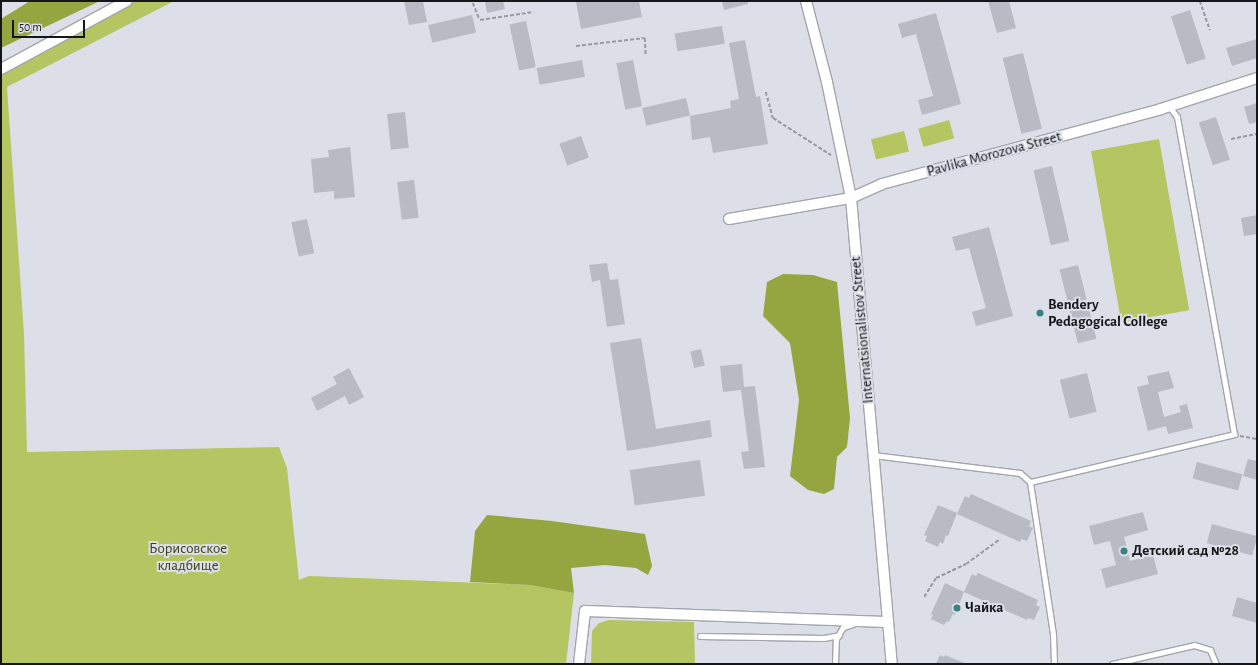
<!DOCTYPE html>
<meta charset="utf-8">
<style>
body{margin:0}
#map{position:relative;width:1258px;height:665px;overflow:hidden;background:#dddfe8;font-family:"Alegreya Sans",sans-serif}
div>[style]{position:absolute}
.green>*{inset:0;background:#b4c561;transform-origin:0 0}
.forest>*{inset:0;background:#95a540}
.building>*{inset:0;background:#b8bbc3;transform-origin:0 0}
.path>*{height:1.5px;margin-top:-0.75px;transform-origin:0;background:repeating-linear-gradient(90deg,#989aa1 0 4px,transparent 0 6px)}
.roads{filter:drop-shadow(1px 0 #a3a5ad) drop-shadow(-1px 0 #a3a5ad) drop-shadow(0 1px #a3a5ad) drop-shadow(0 -1px #a3a5ad)}
.lane>*{height:5px;margin:-2.5px;padding:0 2.5px;transform-origin:2.5px;border-radius:2.5px;background:#fff}
.street>*{height:10px;margin:-5px;padding:0 5px;transform-origin:5px;border-radius:5px;background:#fff}
.dots>*{width:11px;height:11px;translate:-50% -50%;box-sizing:border-box;border:2px solid #dddfe8;border-radius:50%}
span{translate:-50% -50%;white-space:nowrap;text-align:center;line-height:1.15;-webkit-text-stroke:4px #dddfe8;paint-order:stroke}
.street-label{font-size:15px;color:#151619}
.poi-label{font-size:15px;color:#151619;font-weight:700}
.left{translate:0 -50%;text-align:left}
.park-label{font-size:15px;color:#383e15}
.frame{position:absolute;inset:0;border:2px solid #151619;pointer-events:none}
.scale{position:absolute;left:12px;top:20px;width:73px;height:18px;box-sizing:border-box;border:2px solid #151619;border-top:0;padding-left:5px;font-size:12px;line-height:14px;white-space:nowrap;color:#151619;-webkit-text-stroke:3px #dddfe8;paint-order:stroke}
</style>
<div id="map">
<div class="green">
<i style="clip-path:polygon(136px 1px,174px 1px,7px 87px,24px 334px,27px 452px,279px 447px,287px 468px,299px 580px,309px 576px,530px 585px,574px 593px,566px 664px,1px 664px,1px 69px)"></i>
<i style="left:949px;top:120px;width:19px;height:32px;rotate:74deg"></i>
<i style="left:904px;top:131px;width:21px;height:34px;rotate:76deg"></i>
<i style="left:1159px;top:139px;width:174px;height:69px;rotate:80deg"></i>
<i style="clip-path:polygon(609px 620px,694px 622px,695px 664px,591px 664px,592px 631px,599px 623px)"></i>
</div>
<div class="forest">
<i style="clip-path:polygon(30px 1px,100px 1px,1px 48px,1px 19px)"></i>
<i style="clip-path:polygon(783px 274px,813px 275px,837px 282px,850px 418px,847px 447px,837px 457px,834px 489px,824px 494px,808px 490px,790px 476px,799px 400px,790px 343px,763px 316px,767px 282px)"></i>
<i style="clip-path:polygon(487px 515px,552px 521px,645px 534px,652px 566px,648px 575px,636px 568px,605px 565px,571px 568px,574px 593px,530px 585px,470px 582px,475px 531px)"></i>
</div>
<div class="building">
<i style="clip-path:polygon(404px 1px,423px 1px,427px 22px,409px 25px)"></i>
<i style="clip-path:polygon(485px 1px,503px 1px,505px 9px,487px 13px)"></i>
<i style="clip-path:polygon(639px 1px,642px 17px,581px 29px,576px 2px)"></i>
<i style="clip-path:polygon(722px 1px,748px 1px,748px 4px,724px 10px)"></i>
<i style="clip-path:polygon(988px 1px,1009px 1px,1016px 28px,997px 33px)"></i>
<i style="left:1190px;top:10px;width:51px;height:20px;rotate:72deg"></i>
<i style="clip-path:polygon(936px 13px,961px 104px,922px 115px,918px 100px,933px 96px,916px 34px,902px 38px,898px 24px)"></i>
<i style="left:472px;top:15px;width:18px;height:45px;rotate:77deg"></i>
<i style="left:526px;top:21px;width:47px;height:17px;rotate:78deg"></i>
<i style="left:722px;top:26px;width:18px;height:48px;rotate:81deg"></i>
<i style="clip-path:polygon(1257px 39px,1257px 58px,1232px 66px,1226px 48px)"></i>
<i style="clip-path:polygon(745px 40px,756px 97px,760px 96px,768px 144px,713px 153px,710px 137px,692px 140px,690px 116px,731px 108px,730px 101px,739px 99px,729px 43px)"></i>
<i style="left:1023px;top:53px;width:78px;height:21px;rotate:76deg"></i>
<i style="left:582px;top:60px;width:17px;height:46px;rotate:80deg"></i>
<i style="left:633px;top:60px;width:47px;height:17px;rotate:79deg"></i>
<i style="left:686px;top:98px;width:18px;height:45px;rotate:77deg"></i>
<i style="clip-path:polygon(1257px 103px,1257px 122px,1249px 124px,1244px 107px)"></i>
<i style="left:405px;top:112px;width:36px;height:18px;rotate:84deg"></i>
<i style="left:1216px;top:117px;width:45px;height:18px;rotate:72deg"></i>
<i style="left:581px;top:136px;width:23px;height:23px;rotate:70deg"></i>
<i style="clip-path:polygon(350px 147px,355px 197px,334px 199px,334px 191px,314px 193px,311px 159px,329px 157px,328px 150px)"></i>
<i style="left:1052px;top:166px;width:77px;height:19px;rotate:77deg"></i>
<i style="left:414px;top:180px;width:38px;height:17px;rotate:83deg"></i>
<i style="clip-path:polygon(1257px 215px,1257px 234px,1244px 236px,1241px 218px)"></i>
<i style="left:307px;top:219px;width:35px;height:16px;rotate:78deg"></i>
<i style="clip-path:polygon(989px 227px,1013px 316px,976px 326px,972px 312px,986px 308px,969px 248px,956px 251px,952px 237px)"></i>
<i style="clip-path:polygon(607px 263px,610px 280px,618px 279px,625px 324px,607px 327px,600px 280px,592px 282px,589px 265px)"></i>
<i style="left:1078px;top:265px;width:76px;height:19px;rotate:76deg"></i>
<i style="clip-path:polygon(641px 338px,656px 429px,710px 420px,712px 437px,627px 451px,610px 343px)"></i>
<i style="left:701px;top:349px;width:17px;height:11px;rotate:77deg"></i>
<i style="clip-path:polygon(742px 364px,744px 387px,755px 386px,765px 467px,744px 469px,741px 452px,749px 451px,741px 390px,723px 392px,720px 366px)"></i>
<i style="clip-path:polygon(349px 368px,364px 397px,349px 405px,345px 396px,317px 411px,311px 398px,337px 384px,333px 377px)"></i>
<i style="clip-path:polygon(1169px 371px,1174px 388px,1158px 392px,1164px 417px,1181px 412px,1179px 406px,1187px 404px,1193px 428px,1168px 434px,1166px 426px,1148px 431px,1137px 387px,1149px 384px,1147px 376px)"></i>
<i style="left:1087px;top:373px;width:40px;height:28px;rotate:76deg"></i>
<i style="clip-path:polygon(1248px 459px,1257px 461px,1257px 480px,1243px 476px)"></i>
<i style="left:700px;top:460px;width:36px;height:71px;rotate:82deg"></i>
<i style="left:1197px;top:462px;width:47px;height:17px;rotate:15deg"></i>
<i style="clip-path:polygon(971px 494px,1031px 521px,1029px 526px,1033px 528px,1027px 541px,1021px 539px,1020px 542px,957px 514px,965px 496px,969px 498px)"></i>
<i style="clip-path:polygon(938px 505px,957px 513px,948px 536px,946px 535px,943px 544px,940px 542px,938px 547px,925px 541px,927px 536px,924px 535px)"></i>
<i style="clip-path:polygon(1143px 512px,1148px 530px,1124px 537px,1130px 561px,1153px 555px,1158px 574px,1106px 588px,1101px 569px,1116px 565px,1110px 541px,1094px 545px,1089px 526px)"></i>
<i style="left:1212px;top:524px;width:47px;height:20px;rotate:15deg"></i>
<i style="clip-path:polygon(978px 573px,1038px 600px,1036px 605px,1040px 607px,1034px 620px,1028px 618px,1027px 620px,964px 592px,972px 574px,976px 576px)"></i>
<i style="clip-path:polygon(945px 583px,964px 592px,955px 615px,953px 614px,949px 622px,947px 621px,944px 625px,931px 619px,933px 615px,931px 614px)"></i>
<i style="clip-path:polygon(1237px 597px,1257px 603px,1257px 623px,1232px 616px)"></i>
<i style="clip-path:polygon(940px 655px,944px 657px,945px 655px,967px 664px,936px 664px)"></i>
</div>
<div class="path">
<i style="left:1200px;top:1px;width:31px;rotate:71deg"></i>
<i style="left:473px;top:3px;width:18px;rotate:68deg"></i>
<i style="left:480px;top:20px;width:54px;rotate:-8.6deg"></i>
<i style="left:576px;top:46px;width:69px;rotate:-6.6deg"></i>
<i style="left:645px;top:38px;width:18px;rotate:87deg"></i>
<i style="left:766px;top:92px;width:27px;rotate:75deg"></i>
<i style="left:773px;top:118px;width:69px;rotate:32.5deg"></i>
<i style="left:1231px;top:139px;width:26px;rotate:-11deg"></i>
<i style="left:1240px;top:436px;width:17px;rotate:10deg"></i>
<i style="left:924px;top:597px;width:22px;rotate:-58deg"></i>
<i style="left:936px;top:578px;width:33px;rotate:-25deg"></i>
<i style="left:966px;top:564px;width:42px;rotate:-36.3deg"></i>
</div>
<div class="roads">
<div class="lane">
<i style="left:873px;top:455px;width:148px;rotate:7deg"></i>
<i style="left:1020px;top:473px;width:13px;rotate:42deg"></i>
<i style="left:1030px;top:482px;width:154px;rotate:81.4deg"></i>
<i style="left:1053px;top:634px;width:30px;rotate:88deg"></i>
<i style="left:1030px;top:482px;width:210px;rotate:-13.2deg"></i>
<i style="left:1234px;top:434px;width:322px;rotate:-100.2deg"></i>
<i style="left:1177px;top:117px;width:14px;rotate:-126deg"></i>
<i style="left:700px;top:636px;width:124px;rotate:0.9deg"></i>
<i style="left:824px;top:638px;width:15px;rotate:-11deg"></i>
<i style="left:835px;top:664px;width:25px;rotate:-88deg"></i>
<i style="left:836px;top:639px;width:14px;rotate:-60deg"></i>
<i style="left:843px;top:627px;width:10px;rotate:-17deg"></i>
<i style="left:1112px;top:664px;width:84px;rotate:-13deg"></i>
<i style="left:1194px;top:645px;width:17px;rotate:17deg"></i>
<i style="left:1210px;top:650px;width:15px;rotate:67deg"></i>
</div>
<div class="street">
<i style="left:806px;top:1px;width:84px;rotate:75.5deg"></i>
<i style="left:827px;top:82px;width:118px;rotate:78.3deg"></i>
<i style="left:851px;top:198px;width:468px;rotate:85deg"></i>
<i style="left:1px;top:69px;width:143px;rotate:-28.4deg"></i>
<i style="left:729px;top:219px;width:124px;rotate:-9.8deg"></i>
<i style="left:851px;top:198px;width:34px;rotate:-24deg"></i>
<i style="left:882px;top:184px;width:289px;rotate:-15deg"></i>
<i style="left:1161px;top:109px;width:101px;rotate:-17.9deg"></i>
<i style="left:579px;top:664px;width:53px;rotate:-83.5deg"></i>
<i style="left:585px;top:611px;width:303px;rotate:2.1deg"></i>
</div>
</div>
<div class="dots">
<i style="left:1040px;top:313px;background:#3a8282"></i>
<i style="left:1124px;top:551px;background:#3a8282"></i>
<i style="left:957px;top:608px;background:#3a8282"></i>
</div>
<div class="street-label">
<span style="left:994px;top:154px;rotate:-15deg">Pavlika Morozova Street</span>
<span style="left:862px;top:330px;rotate:-95deg">Internatsionalistov Street</span>
</div>
<div class="poi-label">
<span class="left" style="left:1048px;top:313px">Bendery<br>Pedagogical College</span>
<span class="left" style="left:1132px;top:551px">Детский сад №28</span>
<span class="left" style="left:965px;top:608px">Чайка</span>
</div>
<div class="park-label">
<span style="left:188px;top:557px">Борисовское<br>кладбище</span>
</div>
<div class="frame"></div>
<div class="scale">50 m</div>
</div>
